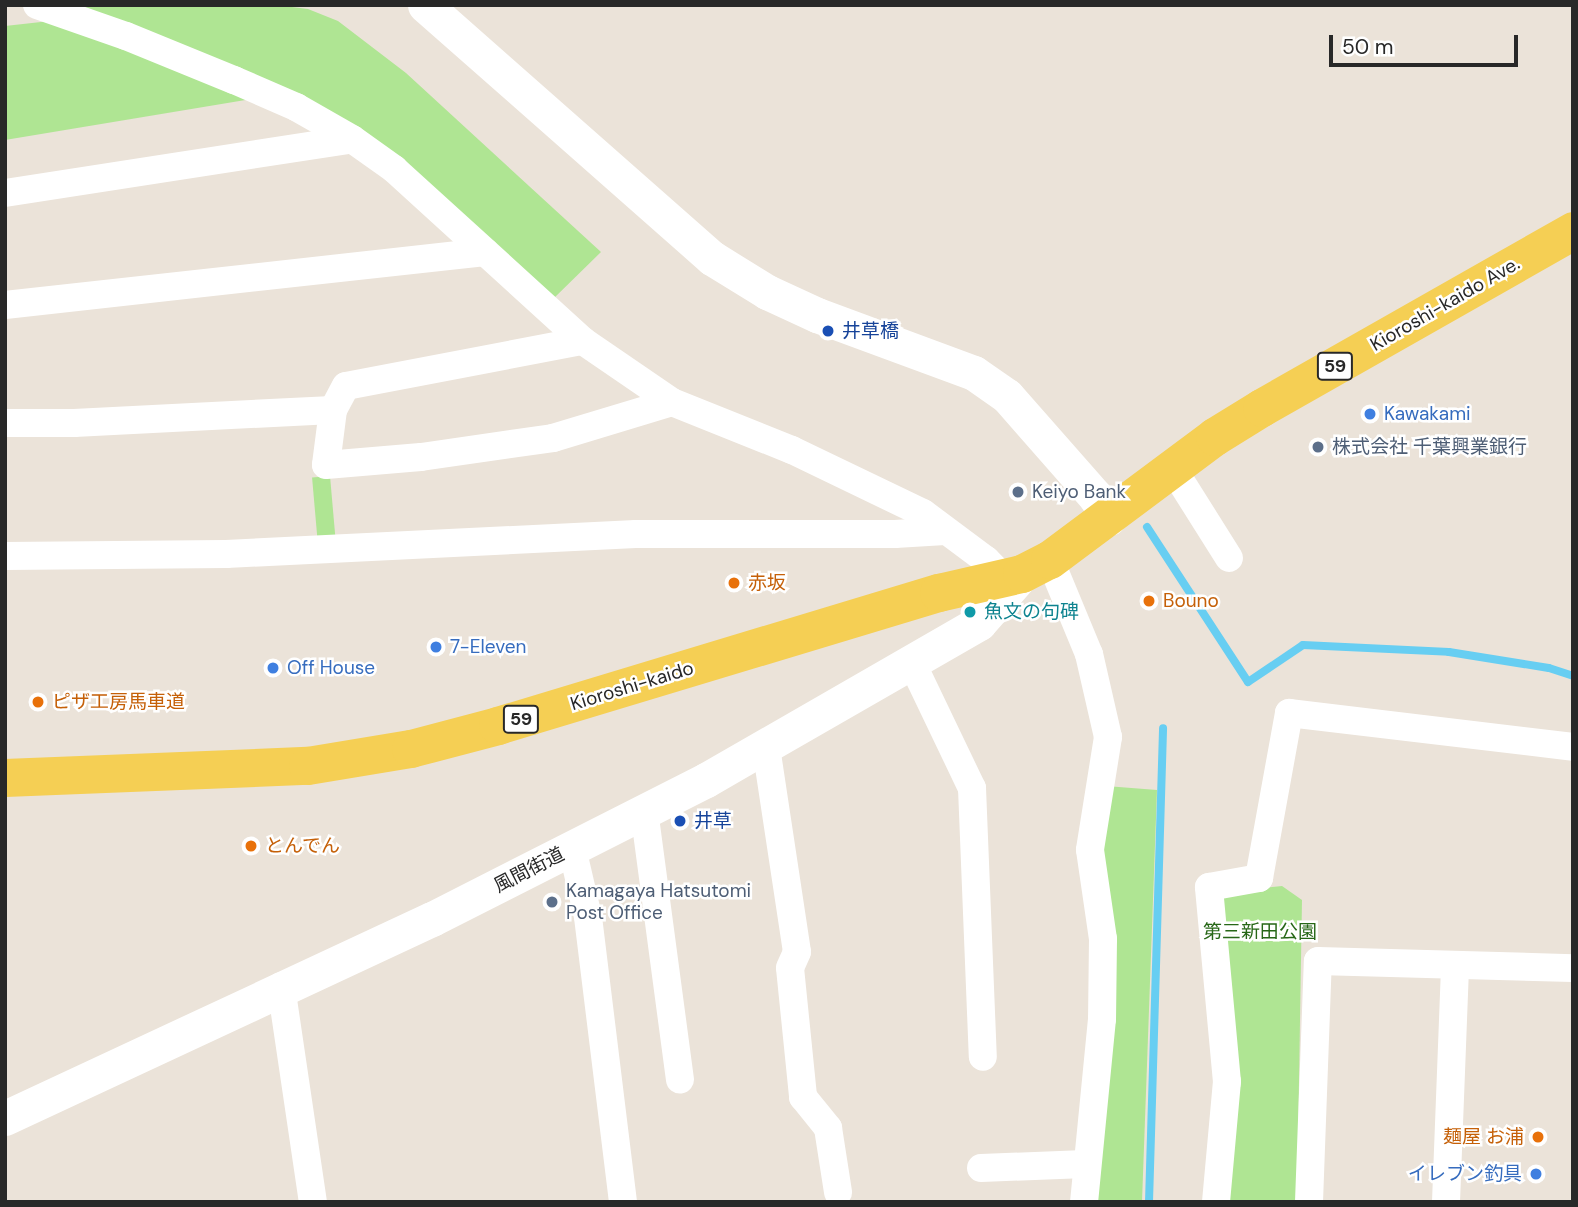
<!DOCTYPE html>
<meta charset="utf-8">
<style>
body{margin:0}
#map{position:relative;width:1578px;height:1207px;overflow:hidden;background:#ebe3d9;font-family:"DM Sans","Noto Sans JP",sans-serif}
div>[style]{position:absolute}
.green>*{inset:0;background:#afe593;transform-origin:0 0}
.stream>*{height:8px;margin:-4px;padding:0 4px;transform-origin:4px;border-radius:4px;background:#67cef2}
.minor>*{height:28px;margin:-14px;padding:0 14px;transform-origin:14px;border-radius:14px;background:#fff}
.tertiary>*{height:35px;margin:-17.5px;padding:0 17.5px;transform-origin:17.5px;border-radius:17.5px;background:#fff}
.primary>*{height:38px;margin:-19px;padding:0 19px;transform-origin:19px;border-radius:19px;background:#f5cf54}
.dots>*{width:19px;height:19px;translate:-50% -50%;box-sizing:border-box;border:4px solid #fff;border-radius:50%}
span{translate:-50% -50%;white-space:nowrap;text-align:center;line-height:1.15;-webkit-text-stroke:5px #fff;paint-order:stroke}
.shield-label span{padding:2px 5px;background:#fff;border:2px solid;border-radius:5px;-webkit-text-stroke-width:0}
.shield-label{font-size:18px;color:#282828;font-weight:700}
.street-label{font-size:19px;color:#282828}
.transit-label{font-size:19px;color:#164399}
.left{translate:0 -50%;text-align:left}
.shop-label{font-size:19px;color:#366cbe}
.right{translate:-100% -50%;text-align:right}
.service-label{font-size:19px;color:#4e5e75}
.food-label{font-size:19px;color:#c56008}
.culture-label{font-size:19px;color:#0d838f}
.park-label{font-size:19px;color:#276717}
.frame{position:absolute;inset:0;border:7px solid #282828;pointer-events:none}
.scale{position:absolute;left:1329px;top:35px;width:189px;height:32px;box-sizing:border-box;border:4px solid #282828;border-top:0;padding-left:9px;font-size:21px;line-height:24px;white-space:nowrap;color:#282828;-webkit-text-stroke:5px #fff;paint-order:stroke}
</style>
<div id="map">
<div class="green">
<i style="clip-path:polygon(61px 5px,276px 5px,308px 9px,338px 21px,406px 73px,601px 252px,551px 301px,394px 160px)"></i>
<i style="clip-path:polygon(59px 20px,258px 98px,5px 140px,5px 26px)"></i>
<i style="left:330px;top:476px;width:61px;height:18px;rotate:85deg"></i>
<i style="clip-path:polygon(1106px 786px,1157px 790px,1142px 1202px,1089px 1202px,1098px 894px)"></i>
<i style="clip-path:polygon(1282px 886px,1302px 900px,1297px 1202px,1225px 1202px,1222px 892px)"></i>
</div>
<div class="stream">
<i style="left:1147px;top:527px;width:185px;rotate:56.9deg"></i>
<i style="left:1248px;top:682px;width:66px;rotate:-33.9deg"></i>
<i style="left:1303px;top:645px;width:146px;rotate:2.7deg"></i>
<i style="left:1449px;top:652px;width:101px;rotate:9.1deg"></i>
<i style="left:1549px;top:668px;width:25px;rotate:18deg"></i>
<i style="left:1149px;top:1202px;width:474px;rotate:-88.3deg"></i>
</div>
<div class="minor">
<i style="left:37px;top:5px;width:94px;rotate:19.2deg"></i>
<i style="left:126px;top:36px;width:117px;rotate:22.2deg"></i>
<i style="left:234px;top:80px;width:68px;rotate:23.5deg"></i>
<i style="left:296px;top:107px;width:64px;rotate:29.7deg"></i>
<i style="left:352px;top:139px;width:52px;rotate:35.5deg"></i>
<i style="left:394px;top:169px;width:256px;rotate:42.3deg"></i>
<i style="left:583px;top:341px;width:108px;rotate:34.4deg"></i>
<i style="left:672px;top:402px;width:129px;rotate:21.8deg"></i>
<i style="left:792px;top:450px;width:145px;rotate:25.7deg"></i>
<i style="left:923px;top:513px;width:79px;rotate:36.7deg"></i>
<i style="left:986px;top:560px;width:27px;rotate:45deg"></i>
<i style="left:5px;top:193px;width:351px;rotate:-8.8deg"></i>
<i style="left:5px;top:305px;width:483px;rotate:-6.3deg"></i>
<i style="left:333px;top:410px;width:27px;rotate:-62deg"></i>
<i style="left:346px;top:386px;width:241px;rotate:-10.8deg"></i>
<i style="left:5px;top:423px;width:69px"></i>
<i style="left:74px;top:423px;width:259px;rotate:-2.9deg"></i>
<i style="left:333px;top:410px;width:55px;rotate:97.3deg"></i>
<i style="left:326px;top:465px;width:95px;rotate:-4.8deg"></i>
<i style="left:421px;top:457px;width:133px;rotate:-8.2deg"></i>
<i style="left:553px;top:438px;width:124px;rotate:-16.8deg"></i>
<i style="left:1173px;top:469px;width:105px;rotate:57.8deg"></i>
<i style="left:5px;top:556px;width:221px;rotate:-0.5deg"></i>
<i style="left:226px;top:554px;width:410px;rotate:-2.8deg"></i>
<i style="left:636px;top:534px;width:259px"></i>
<i style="left:895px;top:534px;width:50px;rotate:-3.4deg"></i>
<i style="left:1050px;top:560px;width:102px;rotate:67.5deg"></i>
<i style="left:1089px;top:654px;width:85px;rotate:77.1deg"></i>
<i style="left:1108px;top:737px;width:114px;rotate:99.1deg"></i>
<i style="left:1090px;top:850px;width:90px;rotate:81.7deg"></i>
<i style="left:1103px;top:939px;width:80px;rotate:90.7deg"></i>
<i style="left:1102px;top:1019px;width:184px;rotate:95.6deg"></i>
<i style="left:912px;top:663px;width:139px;rotate:64.4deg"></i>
<i style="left:972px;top:788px;width:269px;rotate:87.7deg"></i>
<i style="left:766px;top:747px;width:207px;rotate:81.4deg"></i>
<i style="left:797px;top:952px;width:17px;rotate:114deg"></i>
<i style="left:790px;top:968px;width:130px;rotate:84.2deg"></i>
<i style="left:803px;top:1097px;width:40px;rotate:51deg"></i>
<i style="left:828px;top:1128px;width:65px;rotate:81.1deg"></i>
<i style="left:644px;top:810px;width:272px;rotate:82.4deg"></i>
<i style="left:572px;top:848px;width:71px;rotate:76.9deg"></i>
<i style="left:588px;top:917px;width:287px;rotate:83deg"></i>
<i style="left:281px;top:986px;width:218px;rotate:81.6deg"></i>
<i style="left:981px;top:1168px;width:104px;rotate:-2.2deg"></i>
<i style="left:1216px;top:1202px;width:121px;rotate:-84.8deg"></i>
<i style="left:1227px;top:1082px;width:196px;rotate:-95.3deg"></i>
<i style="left:1209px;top:887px;width:51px;rotate:-10.2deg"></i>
<i style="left:1259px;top:878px;width:168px;rotate:-79.7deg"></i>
<i style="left:1289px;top:713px;width:286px;rotate:6.8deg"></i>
<i style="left:1309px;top:1202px;width:241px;rotate:-87.9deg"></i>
<i style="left:1318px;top:961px;width:255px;rotate:1.6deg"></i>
<i style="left:1446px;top:1202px;width:237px;rotate:-87.8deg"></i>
</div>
<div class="tertiary">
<i style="left:425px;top:5px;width:383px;rotate:41.4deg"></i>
<i style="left:712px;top:258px;width:65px;rotate:31.7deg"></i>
<i style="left:767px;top:292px;width:55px;rotate:24.7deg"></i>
<i style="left:817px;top:315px;width:167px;rotate:20.3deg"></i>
<i style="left:974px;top:373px;width:40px;rotate:34.9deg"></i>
<i style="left:1007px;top:396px;width:133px;rotate:48.7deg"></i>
<i style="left:1095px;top:496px;width:26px;rotate:58deg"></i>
<i style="left:5px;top:1118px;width:471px;rotate:-25deg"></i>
<i style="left:432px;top:919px;width:307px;rotate:-26.9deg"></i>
<i style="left:706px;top:780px;width:315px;rotate:-29.9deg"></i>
<i style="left:979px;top:623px;width:65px;rotate:-48.7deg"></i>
</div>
<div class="primary">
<i style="left:5px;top:778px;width:303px;rotate:-2.3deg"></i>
<i style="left:308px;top:766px;width:104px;rotate:-9.4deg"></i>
<i style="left:411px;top:749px;width:90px;rotate:-14.8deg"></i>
<i style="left:498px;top:726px;width:461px;rotate:-16.8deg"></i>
<i style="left:939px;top:593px;width:85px;rotate:-12.9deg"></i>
<i style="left:1022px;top:574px;width:31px;rotate:-27deg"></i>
<i style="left:1050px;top:560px;width:206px;rotate:-36.7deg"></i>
<i style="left:1215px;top:437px;width:55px;rotate:-31.7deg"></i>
<i style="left:1262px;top:408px;width:358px;rotate:-29.6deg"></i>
</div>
<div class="dots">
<i style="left:828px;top:331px;background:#1a4fb4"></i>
<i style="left:1370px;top:414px;background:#3f7fe0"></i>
<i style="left:1318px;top:447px;background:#5c6f8a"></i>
<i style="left:1018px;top:492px;background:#5c6f8a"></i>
<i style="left:734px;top:583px;background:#e8710a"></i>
<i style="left:1149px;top:601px;background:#e8710a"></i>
<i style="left:970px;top:612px;background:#0f9aa8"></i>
<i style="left:436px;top:647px;background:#3f7fe0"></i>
<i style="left:273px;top:668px;background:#3f7fe0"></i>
<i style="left:38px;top:702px;background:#e8710a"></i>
<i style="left:680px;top:821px;background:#1a4fb4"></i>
<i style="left:251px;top:846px;background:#e8710a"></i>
<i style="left:552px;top:902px;background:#5c6f8a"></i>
<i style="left:1538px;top:1137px;background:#e8710a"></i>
<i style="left:1536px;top:1174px;background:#3f7fe0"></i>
</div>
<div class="shield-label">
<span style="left:1335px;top:366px">59</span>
<span style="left:521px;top:719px">59</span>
</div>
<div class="street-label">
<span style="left:1445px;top:304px;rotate:-30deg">Kioroshi-kaido Ave.</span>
<span style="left:632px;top:686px;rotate:-17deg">Kioroshi-kaido</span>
<span style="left:529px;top:870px;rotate:-27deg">風間街道</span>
</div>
<div class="transit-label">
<span class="left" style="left:842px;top:331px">井草橋</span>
<span class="left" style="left:694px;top:821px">井草</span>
</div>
<div class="shop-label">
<span class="left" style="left:1384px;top:414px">Kawakami</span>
<span class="left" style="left:450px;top:647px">7-Eleven</span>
<span class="left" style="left:287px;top:668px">Off House</span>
<span class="right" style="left:1522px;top:1174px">イレブン釣具</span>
</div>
<div class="service-label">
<span class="left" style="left:1332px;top:447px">株式会社 千葉興業銀行</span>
<span class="left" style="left:1032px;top:492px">Keiyo Bank</span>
<span class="left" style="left:566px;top:902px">Kamagaya Hatsutomi<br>Post Office</span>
</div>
<div class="food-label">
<span class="left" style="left:748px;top:583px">赤坂</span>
<span class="left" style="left:1163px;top:601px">Bouno</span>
<span class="left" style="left:52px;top:702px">ピザ工房馬車道</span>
<span class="left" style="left:265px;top:846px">とんでん</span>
<span class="right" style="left:1524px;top:1137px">麺屋 お浦</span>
</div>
<div class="culture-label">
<span class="left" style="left:984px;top:612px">魚文の句碑</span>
</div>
<div class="park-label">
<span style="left:1260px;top:932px">第三新田公園</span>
</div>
<div class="frame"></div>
<div class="scale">50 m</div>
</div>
